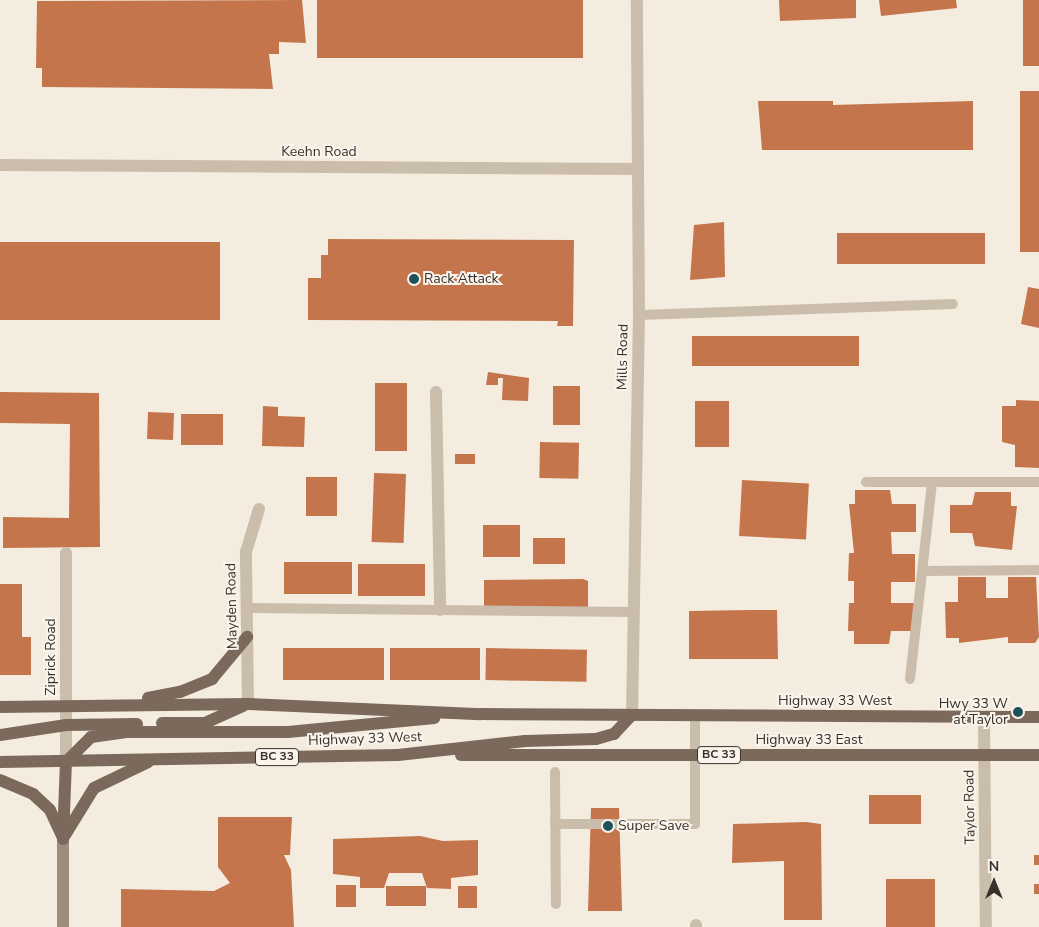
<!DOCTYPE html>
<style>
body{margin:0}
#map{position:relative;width:1039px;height:927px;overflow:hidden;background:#f3ecdf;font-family:"Nunito Sans",sans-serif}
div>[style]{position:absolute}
.building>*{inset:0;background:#c5754b;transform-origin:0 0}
.lane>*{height:10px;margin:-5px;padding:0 5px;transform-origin:5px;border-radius:5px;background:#cbbdab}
.street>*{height:12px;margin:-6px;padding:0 6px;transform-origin:6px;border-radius:6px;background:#cbbdab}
.secondary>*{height:12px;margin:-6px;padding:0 6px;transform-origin:6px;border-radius:6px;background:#9f8c7c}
.primary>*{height:12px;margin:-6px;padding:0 6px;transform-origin:6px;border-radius:6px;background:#7b695b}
.dots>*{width:14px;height:14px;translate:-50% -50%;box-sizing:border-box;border:2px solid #faf5ec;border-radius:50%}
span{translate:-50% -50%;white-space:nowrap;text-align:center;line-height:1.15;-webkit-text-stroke:4px #faf5ec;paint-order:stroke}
.shield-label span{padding:1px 4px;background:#faf5ec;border:1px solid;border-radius:4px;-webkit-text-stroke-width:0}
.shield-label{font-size:12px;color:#39302a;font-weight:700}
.street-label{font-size:14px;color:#39302a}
.poi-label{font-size:14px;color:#39302a}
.left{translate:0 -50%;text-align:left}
.right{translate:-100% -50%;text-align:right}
.north{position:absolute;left:969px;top:857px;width:50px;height:50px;-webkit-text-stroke:4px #faf5ec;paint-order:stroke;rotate:0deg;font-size:14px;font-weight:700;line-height:20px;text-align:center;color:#39302a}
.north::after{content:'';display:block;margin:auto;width:18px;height:22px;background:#39302a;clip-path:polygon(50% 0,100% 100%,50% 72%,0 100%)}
</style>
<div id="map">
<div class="building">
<i style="clip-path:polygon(302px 0,306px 43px,279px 42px,279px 54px,269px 54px,273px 89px,42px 87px,42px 68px,36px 68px,37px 1px)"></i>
<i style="left:317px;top:0;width:266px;height:58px"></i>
<i style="clip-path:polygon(779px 0,856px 0,856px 18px,780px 21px)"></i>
<i style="clip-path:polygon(879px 0,956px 0,957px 8px,881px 16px)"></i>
<i style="left:1023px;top:0;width:16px;height:66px"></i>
<i style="left:1020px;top:91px;width:19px;height:161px"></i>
<i style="clip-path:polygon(758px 101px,833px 101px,833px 105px,973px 101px,973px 150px,762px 150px)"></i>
<i style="clip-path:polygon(724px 222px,725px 277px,690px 280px,694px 225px)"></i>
<i style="left:837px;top:233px;width:148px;height:31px"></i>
<i style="clip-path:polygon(328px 239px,574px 240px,573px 326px,557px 326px,558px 321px,308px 320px,308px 278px,321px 278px,321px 255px,328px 255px)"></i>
<i style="left:0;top:242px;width:220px;height:78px"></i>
<i style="clip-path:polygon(1028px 287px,1039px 289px,1039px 328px,1021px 324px)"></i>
<i style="left:692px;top:336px;width:167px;height:30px"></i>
<i style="clip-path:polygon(488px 372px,529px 378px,528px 401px,502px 400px,503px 378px,498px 378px,498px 385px,486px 385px)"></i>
<i style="left:375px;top:383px;width:32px;height:68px"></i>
<i style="left:553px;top:386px;width:27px;height:39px"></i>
<i style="clip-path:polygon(0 392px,99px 393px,100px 547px,3px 548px,3px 517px,69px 518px,70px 424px,0 423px)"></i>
<i style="clip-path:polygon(1016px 400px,1039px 401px,1039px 468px,1015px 467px,1015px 445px,1002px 442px,1002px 406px,1016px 406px)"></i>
<i style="left:695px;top:401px;width:34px;height:46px"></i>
<i style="clip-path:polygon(263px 406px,278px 407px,278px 416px,305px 417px,304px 447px,262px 446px)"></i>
<i style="left:148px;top:412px;width:26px;height:27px;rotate:2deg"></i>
<i style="left:181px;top:414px;width:42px;height:31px"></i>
<i style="left:540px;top:442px;width:39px;height:36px;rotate:1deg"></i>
<i style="left:455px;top:454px;width:20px;height:10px"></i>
<i style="left:374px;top:473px;width:32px;height:69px;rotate:2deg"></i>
<i style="left:306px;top:477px;width:31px;height:39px"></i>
<i style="left:742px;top:480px;width:67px;height:56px;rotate:3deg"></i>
<i style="clip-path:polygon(855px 490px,890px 490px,892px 504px,916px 504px,916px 532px,891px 532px,892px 554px,915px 554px,915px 582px,891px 582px,891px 603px,915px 603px,915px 631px,891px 631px,889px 644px,854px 644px,854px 631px,848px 631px,849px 603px,854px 603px,854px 581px,848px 581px,849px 553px,854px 553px,849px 504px,855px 504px)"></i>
<i style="clip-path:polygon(975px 492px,1011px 492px,1011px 506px,1017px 506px,1012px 550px,975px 546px,972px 533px,950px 533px,950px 505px,972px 505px)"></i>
<i style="left:483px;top:525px;width:37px;height:32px"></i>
<i style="left:533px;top:538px;width:32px;height:26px"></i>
<i style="left:284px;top:562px;width:68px;height:32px"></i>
<i style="left:358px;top:564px;width:67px;height:32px"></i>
<i style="clip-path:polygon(958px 577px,986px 577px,986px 598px,1008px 598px,1008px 577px,1036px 577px,1039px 637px,1035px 643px,1008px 643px,1008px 637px,959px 643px,959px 638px,946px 638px,945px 602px,958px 602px)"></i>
<i style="clip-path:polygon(583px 579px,588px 581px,588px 609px,484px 608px,484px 580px)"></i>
<i style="clip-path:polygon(0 584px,22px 584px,22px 637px,31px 637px,31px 675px,0 675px)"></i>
<i style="clip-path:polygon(750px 610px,777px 610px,778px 659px,689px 659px,689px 611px)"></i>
<i style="left:384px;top:648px;width:32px;height:101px;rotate:90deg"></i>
<i style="left:390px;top:648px;width:90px;height:32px"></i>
<i style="left:486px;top:648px;width:101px;height:32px;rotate:1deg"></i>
<i style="left:869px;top:795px;width:52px;height:29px"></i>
<i style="clip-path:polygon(591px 808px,619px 808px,622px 911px,588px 911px)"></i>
<i style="clip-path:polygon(218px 817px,292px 817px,290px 855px,284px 855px,291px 870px,294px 927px,121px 927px,121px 889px,214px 891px,230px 883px,218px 867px)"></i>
<i style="clip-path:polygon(806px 822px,821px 824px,822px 920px,784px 920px,784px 861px,732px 863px,733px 824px)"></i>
<i style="clip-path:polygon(420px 836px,443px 841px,478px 840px,478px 875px,451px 878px,451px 889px,427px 888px,422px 873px,389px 873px,384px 888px,360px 888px,360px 877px,333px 874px,333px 839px)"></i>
<i style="left:1034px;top:855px;width:5px;height:10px"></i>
<i style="left:886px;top:879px;width:49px;height:48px"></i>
<i style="left:1034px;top:884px;width:5px;height:10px"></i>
<i style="left:336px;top:885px;width:20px;height:22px"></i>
<i style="left:386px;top:886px;width:40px;height:20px"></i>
<i style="left:458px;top:886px;width:19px;height:22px"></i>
</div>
<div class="lane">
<i style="left:639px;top:315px;width:314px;rotate:-2deg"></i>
<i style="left:866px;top:482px;width:173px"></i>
<i style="left:923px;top:571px;width:116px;rotate:-0.5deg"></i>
<i style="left:247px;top:608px;width:386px;rotate:0.6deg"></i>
<i style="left:910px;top:679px;width:197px;rotate:-83.6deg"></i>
<i style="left:555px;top:772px;width:132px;rotate:89.6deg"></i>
<i style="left:555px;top:824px;width:140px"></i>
<i style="left:695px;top:824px;width:108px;rotate:-90deg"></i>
</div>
<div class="street">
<i style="left:0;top:165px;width:637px;rotate:0.36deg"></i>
<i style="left:436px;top:392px;width:218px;rotate:88.9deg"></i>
<i style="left:248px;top:704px;width:152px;rotate:-90.8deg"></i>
<i style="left:246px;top:552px;width:45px;rotate:-73.2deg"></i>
<i style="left:632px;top:715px;width:400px;rotate:-89deg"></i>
<i style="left:639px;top:315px;width:315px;rotate:-90.4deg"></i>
<i style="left:984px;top:717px;width:210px;rotate:89.5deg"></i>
<i style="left:66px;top:762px;width:209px;rotate:-90deg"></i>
<i style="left:696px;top:925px;width:2px;rotate:90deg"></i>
</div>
<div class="secondary">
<i style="left:63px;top:927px;width:88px;rotate:-90deg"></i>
</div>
<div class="primary">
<i style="left:148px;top:698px;width:33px;rotate:-11deg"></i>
<i style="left:180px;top:692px;width:35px;rotate:-22deg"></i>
<i style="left:212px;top:679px;width:55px;rotate:-50.2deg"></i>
<i style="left:0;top:707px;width:248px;rotate:-0.7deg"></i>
<i style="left:248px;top:704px;width:233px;rotate:2.5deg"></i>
<i style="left:481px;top:714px;width:558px;rotate:0.31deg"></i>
<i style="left:162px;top:723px;width:43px"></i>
<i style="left:205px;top:723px;width:42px;rotate:-24.1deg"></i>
<i style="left:0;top:735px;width:67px;rotate:-8.6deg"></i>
<i style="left:66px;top:725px;width:71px;rotate:-0.8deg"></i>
<i style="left:461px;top:755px;width:578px"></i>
<i style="left:0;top:762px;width:398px;rotate:-1deg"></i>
<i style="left:398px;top:755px;width:128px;rotate:-6.3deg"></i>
<i style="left:525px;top:741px;width:71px;rotate:-1.6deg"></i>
<i style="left:596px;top:739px;width:19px;rotate:-16deg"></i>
<i style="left:614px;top:734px;width:26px;rotate:-47deg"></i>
<i style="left:0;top:780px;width:36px;rotate:23deg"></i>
<i style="left:33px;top:794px;width:23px;rotate:43deg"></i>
<i style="left:50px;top:810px;width:29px;rotate:65deg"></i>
<i style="left:65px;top:835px;width:55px;rotate:-58.3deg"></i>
<i style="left:94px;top:788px;width:60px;rotate:-25.7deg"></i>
<i style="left:63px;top:839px;width:77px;rotate:-87.8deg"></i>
<i style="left:66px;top:762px;width:35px;rotate:-45deg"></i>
<i style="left:91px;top:737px;width:34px;rotate:-8deg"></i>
<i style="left:125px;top:732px;width:163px"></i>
<i style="left:288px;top:732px;width:147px;rotate:-5.5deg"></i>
</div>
<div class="dots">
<i style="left:414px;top:279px;background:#1f515b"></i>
<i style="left:1018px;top:712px;background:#1f515b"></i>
<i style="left:608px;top:826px;background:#1f515b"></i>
</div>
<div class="shield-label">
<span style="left:719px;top:755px">BC 33</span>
<span style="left:277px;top:757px">BC 33</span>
</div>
<div class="street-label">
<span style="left:319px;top:152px">Keehn Road</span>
<span style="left:623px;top:357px;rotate:-89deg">Mills Road</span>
<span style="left:232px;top:606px;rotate:-91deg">Mayden Road</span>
<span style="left:51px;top:657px;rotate:-90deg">Ziprick Road</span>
<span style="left:835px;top:701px">Highway 33 West</span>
<span style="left:365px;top:739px;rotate:-2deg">Highway 33 West</span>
<span style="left:809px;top:740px">Highway 33 East</span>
<span style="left:970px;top:807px;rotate:-91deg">Taylor Road</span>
</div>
<div class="poi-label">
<span class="left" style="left:424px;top:279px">Rack Attack</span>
<span class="right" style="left:1008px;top:712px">Hwy 33 W<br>at Taylor</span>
<span class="left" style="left:618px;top:826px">Super Save</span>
</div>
<div class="north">N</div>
</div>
